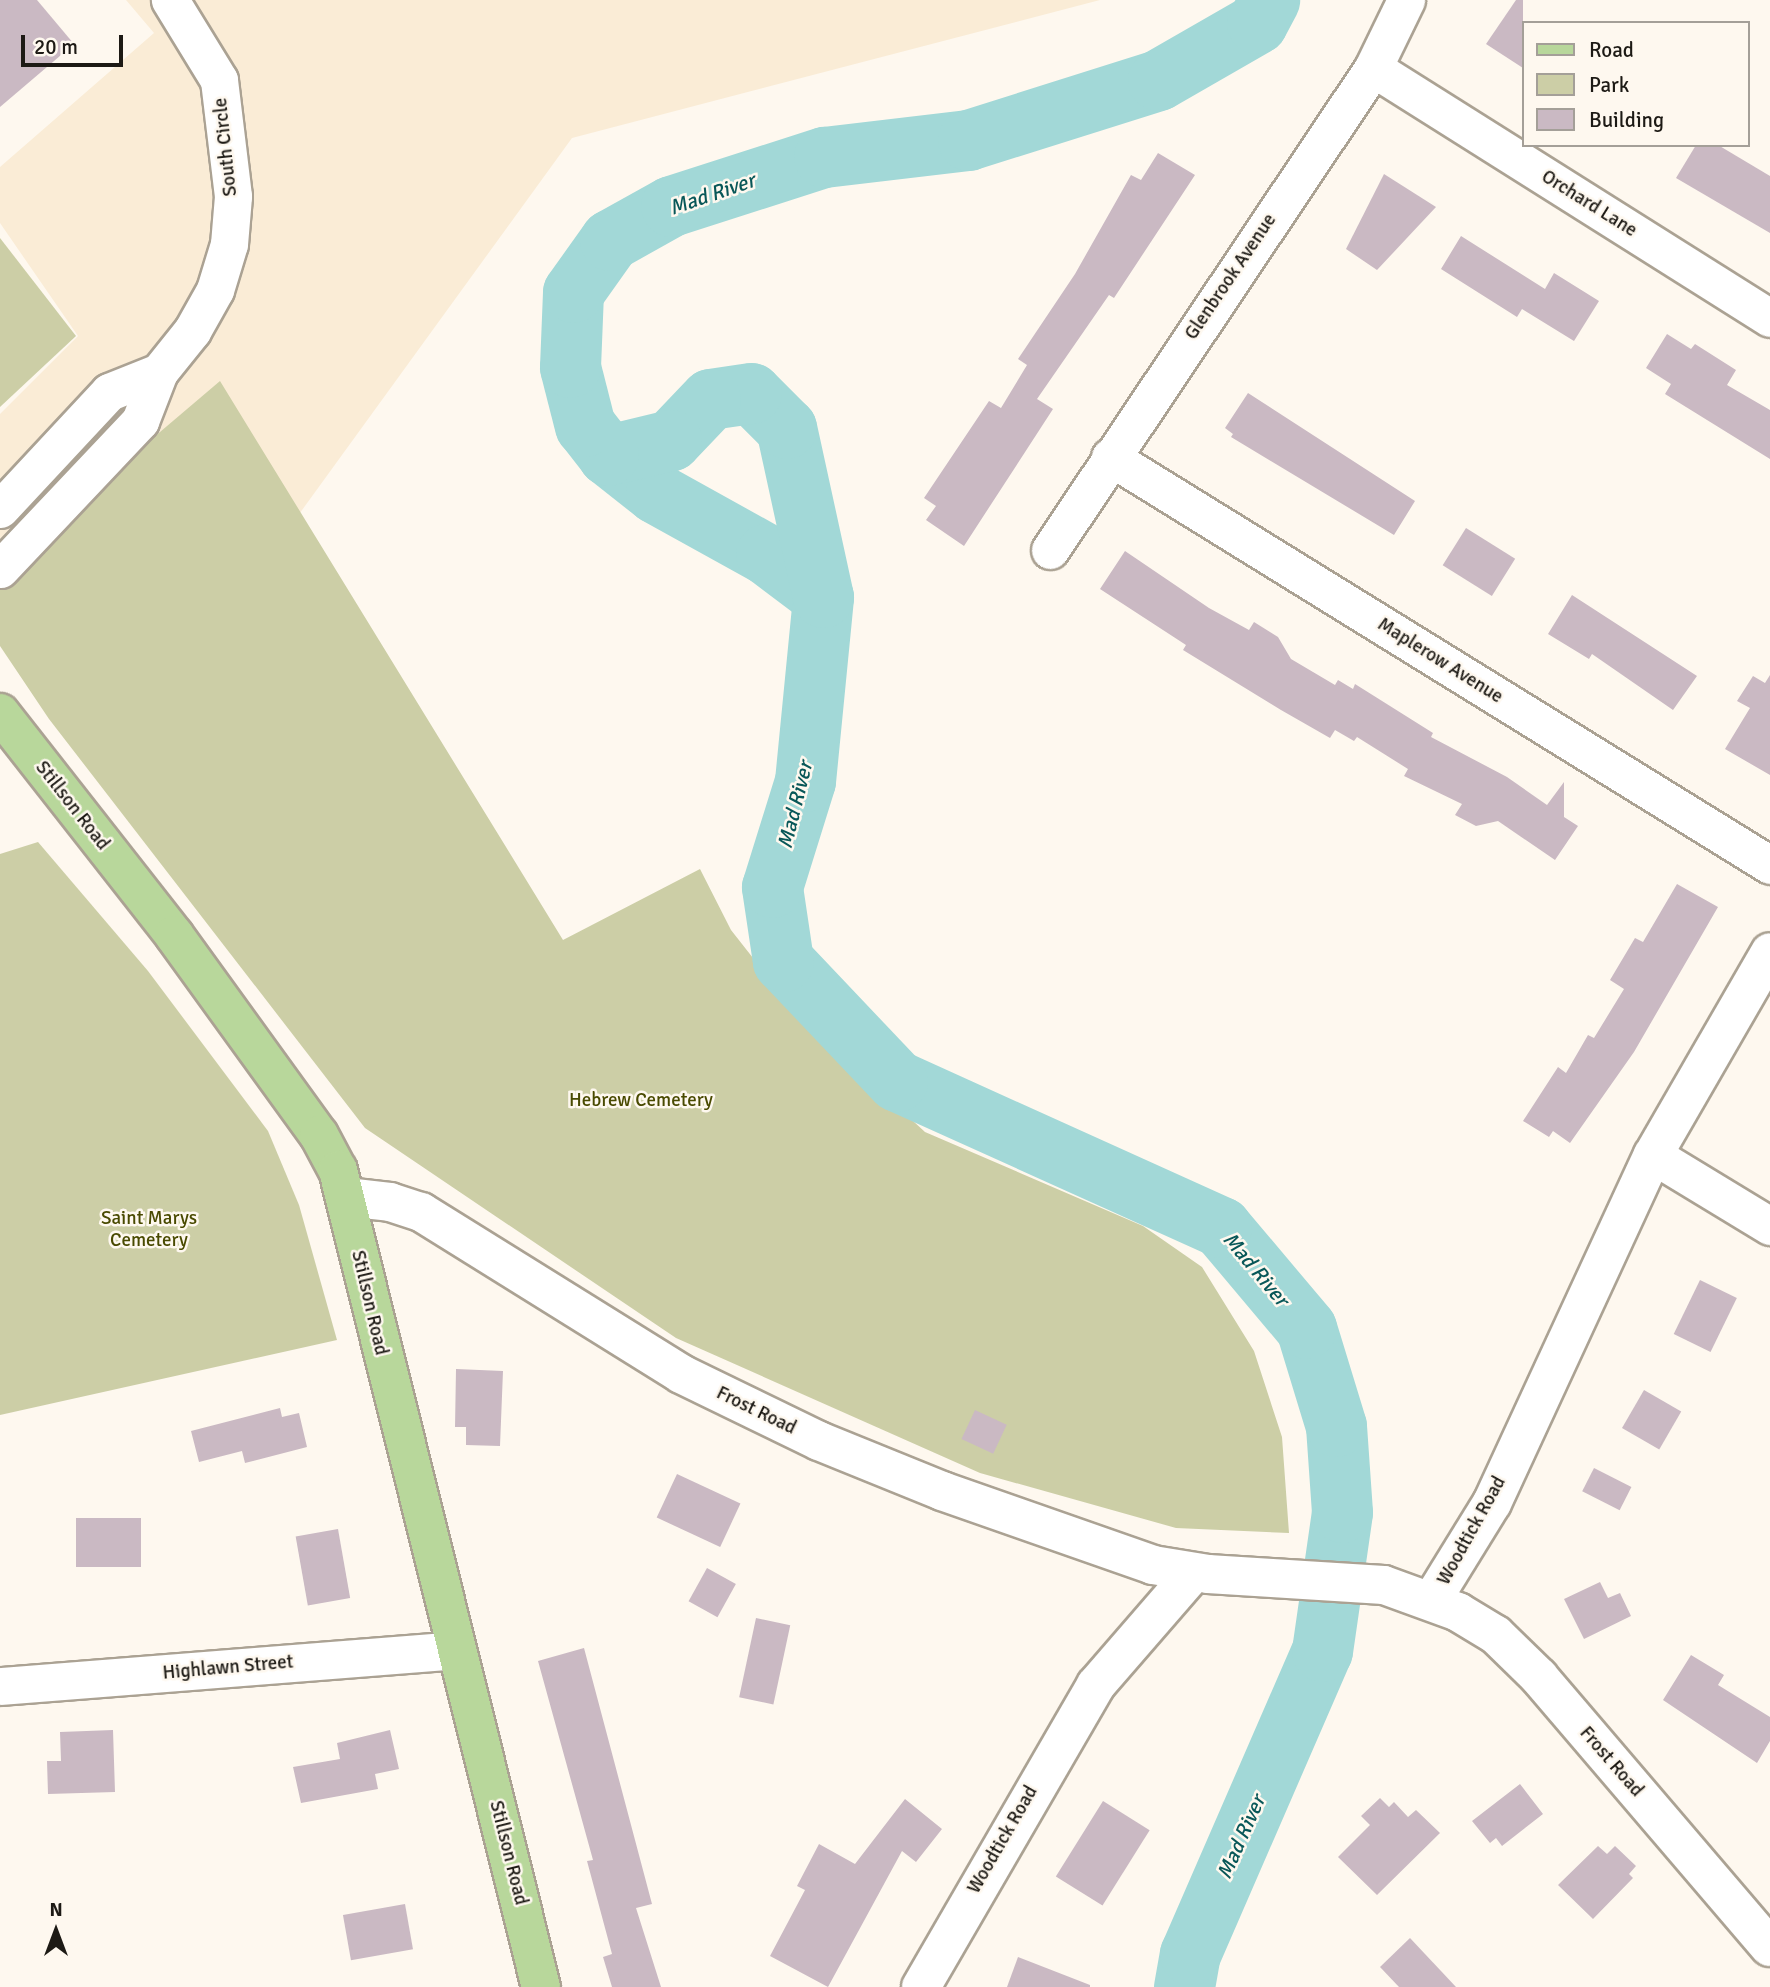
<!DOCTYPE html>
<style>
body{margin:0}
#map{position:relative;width:1770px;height:1987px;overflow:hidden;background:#fef8ef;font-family:Signika,sans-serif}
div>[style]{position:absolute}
.built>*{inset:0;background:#faecd6}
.green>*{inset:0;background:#cccea6}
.river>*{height:61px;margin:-30.5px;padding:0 30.5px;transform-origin:30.5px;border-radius:30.5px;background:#a2d8d7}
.building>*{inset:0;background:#cab9c3;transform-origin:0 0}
.roads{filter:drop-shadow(2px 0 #aba293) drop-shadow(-2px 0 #aba293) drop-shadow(0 2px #aba293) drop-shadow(0 -2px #aba293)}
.street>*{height:37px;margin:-18.5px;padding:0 18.5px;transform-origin:18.5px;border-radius:18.5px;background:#fff}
.secondary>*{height:38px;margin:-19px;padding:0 19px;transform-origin:19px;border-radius:19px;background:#fff}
.primary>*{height:38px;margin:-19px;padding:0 19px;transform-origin:19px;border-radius:19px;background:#b8d79b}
span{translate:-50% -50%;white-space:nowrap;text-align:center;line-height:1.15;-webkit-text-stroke:5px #fef8ef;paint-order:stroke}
.street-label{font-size:19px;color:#1d1a15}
.park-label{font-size:19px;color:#494a01}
.water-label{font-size:21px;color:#085758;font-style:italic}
.legend{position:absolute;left:1522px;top:21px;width:228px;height:126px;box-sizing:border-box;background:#fef8ef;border:2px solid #a49f98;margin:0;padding:9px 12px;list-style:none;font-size:21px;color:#1d1a15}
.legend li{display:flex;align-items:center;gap:14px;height:35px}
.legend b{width:35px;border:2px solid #a49f98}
.north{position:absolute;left:21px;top:1896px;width:70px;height:70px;-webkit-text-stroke:5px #fef8ef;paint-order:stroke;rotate:0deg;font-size:19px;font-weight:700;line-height:28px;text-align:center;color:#1d1a15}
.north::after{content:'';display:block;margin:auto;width:24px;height:32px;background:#1d1a15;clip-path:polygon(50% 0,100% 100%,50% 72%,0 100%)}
.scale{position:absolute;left:21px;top:35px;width:102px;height:32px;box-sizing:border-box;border:4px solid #1d1a15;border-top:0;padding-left:9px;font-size:21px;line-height:24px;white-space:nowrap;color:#1d1a15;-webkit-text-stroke:5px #fef8ef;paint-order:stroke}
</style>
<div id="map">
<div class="built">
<i style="clip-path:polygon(126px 0,1100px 0,572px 138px,297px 517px,0 611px,0 414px,78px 336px,0 223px,0 167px,154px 33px)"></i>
</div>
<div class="green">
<i style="clip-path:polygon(0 238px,76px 336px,0 407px)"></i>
<i style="clip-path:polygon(220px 381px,563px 940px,700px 869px,731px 930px,797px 1014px,925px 1132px,1143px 1226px,1202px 1267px,1254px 1351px,1282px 1437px,1289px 1533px,1176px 1528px,980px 1473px,676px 1338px,365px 1128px,49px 719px,0 646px,0 568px)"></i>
<i style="clip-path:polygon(38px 842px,148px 971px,268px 1131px,299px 1205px,337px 1340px,0 1415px,0 854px)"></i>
</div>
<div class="river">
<i style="left:608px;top:455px;width:61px;rotate:38.4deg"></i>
<i style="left:656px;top:493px;width:126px;rotate:29deg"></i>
<i style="left:766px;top:554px;width:71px;rotate:37deg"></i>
<i style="left:1184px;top:1987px;width:34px;rotate:-80deg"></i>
<i style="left:1190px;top:1954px;width:331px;rotate:-66.5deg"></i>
<i style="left:1322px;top:1651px;width:140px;rotate:-81.8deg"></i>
<i style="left:1342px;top:1512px;width:86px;rotate:-94deg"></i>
<i style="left:1336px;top:1426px;width:102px;rotate:-107deg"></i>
<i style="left:1306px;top:1328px;width:132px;rotate:-130.1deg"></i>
<i style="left:1221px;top:1227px;width:355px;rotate:-155.7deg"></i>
<i style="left:897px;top:1081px;width:166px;rotate:-133.5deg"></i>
<i style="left:783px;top:961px;width:75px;rotate:-98.5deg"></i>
<i style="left:772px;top:887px;width:111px;rotate:-72.7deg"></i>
<i style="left:805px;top:781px;width:185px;rotate:-84.4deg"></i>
<i style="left:823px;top:597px;width:173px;rotate:-102.3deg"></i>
<i style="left:786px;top:428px;width:49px;rotate:-135deg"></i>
<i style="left:751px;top:393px;width:41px;rotate:171.7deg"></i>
<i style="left:710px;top:399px;width:57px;rotate:133.6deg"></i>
<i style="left:671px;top:440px;width:65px;rotate:166.6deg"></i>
<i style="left:608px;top:455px;width:37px;rotate:-128deg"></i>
<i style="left:585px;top:426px;width:61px;rotate:-104.3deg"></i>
<i style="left:570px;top:367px;width:75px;rotate:-87.7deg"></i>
<i style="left:573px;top:292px;width:64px;rotate:-54.6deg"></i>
<i style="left:610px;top:240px;width:70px;rotate:-29.1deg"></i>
<i style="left:671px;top:206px;width:161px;rotate:-17.8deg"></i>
<i style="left:824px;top:157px;width:145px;rotate:-6.7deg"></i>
<i style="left:968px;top:140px;width:199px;rotate:-17.5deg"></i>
<i style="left:1158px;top:80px;width:114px;rotate:-29.9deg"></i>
<i style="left:1257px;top:23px;width:26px;rotate:-62deg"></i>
</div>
<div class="building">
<i style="clip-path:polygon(0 0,37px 0,74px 44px,0 107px)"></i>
<i style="clip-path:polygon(1516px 0,1523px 0,1523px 68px,1486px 44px)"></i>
<i style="clip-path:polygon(1696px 145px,1718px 145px,1770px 176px,1770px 233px,1676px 178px)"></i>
<i style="clip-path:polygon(1158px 153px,1195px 175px,1114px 298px,1109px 295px,1037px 399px,1053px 409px,964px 546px,926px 520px,936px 506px,924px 498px,989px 401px,1001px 408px,1027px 365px,1018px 359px,1075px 274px,1131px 175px,1141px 180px)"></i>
<i style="clip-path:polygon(1384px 174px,1436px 207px,1377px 270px,1346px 249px)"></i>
<i style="clip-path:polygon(1461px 236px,1545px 289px,1554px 273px,1599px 301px,1574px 341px,1522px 309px,1517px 317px,1441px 269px)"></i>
<i style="clip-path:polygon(1667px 334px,1691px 349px,1695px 344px,1736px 370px,1727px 385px,1770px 410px,1770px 459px,1665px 394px,1671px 384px,1646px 368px)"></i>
<i style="clip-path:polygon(1248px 393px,1415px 501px,1394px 535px,1231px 437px,1233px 434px,1225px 428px)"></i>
<i style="left:1466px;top:528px;width:58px;height:44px;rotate:32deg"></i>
<i style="clip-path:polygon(1125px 551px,1209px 608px,1249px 630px,1254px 622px,1278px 637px,1291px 659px,1335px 685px,1338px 680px,1353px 689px,1355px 684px,1433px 733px,1431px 737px,1507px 777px,1547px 805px,1564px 782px,1564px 817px,1578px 826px,1555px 860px,1498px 821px,1476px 826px,1455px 815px,1462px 804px,1404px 776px,1408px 769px,1357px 737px,1354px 741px,1335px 730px,1330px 738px,1281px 710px,1183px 650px,1186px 645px,1100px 589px)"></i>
<i style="clip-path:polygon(1572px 595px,1697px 676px,1673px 710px,1592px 654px,1589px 659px,1548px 634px)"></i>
<i style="clip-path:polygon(1770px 675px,1770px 775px,1725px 749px,1750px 708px,1737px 701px,1753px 676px,1765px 683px)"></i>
<i style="clip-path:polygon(1677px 884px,1718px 907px,1634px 1052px,1570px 1143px,1553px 1131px,1549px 1137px,1523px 1121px,1558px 1067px,1566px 1073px,1588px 1035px,1594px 1038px,1624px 989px,1610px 980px,1635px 938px,1643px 942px)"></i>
<i style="left:1700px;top:1280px;width:41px;height:60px;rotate:26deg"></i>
<i style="clip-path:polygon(456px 1369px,503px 1371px,500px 1446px,466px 1445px,466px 1427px,455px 1427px)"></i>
<i style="left:1644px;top:1390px;width:43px;height:44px;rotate:30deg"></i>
<i style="clip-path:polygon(280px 1408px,282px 1417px,299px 1413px,307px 1447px,245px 1463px,242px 1451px,199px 1462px,191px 1431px)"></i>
<i style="left:975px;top:1410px;width:35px;height:32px;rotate:25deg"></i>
<i style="left:1594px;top:1468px;width:42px;height:26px;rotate:27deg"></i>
<i style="left:677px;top:1474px;width:70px;height:48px;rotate:25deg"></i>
<i style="left:76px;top:1518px;width:65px;height:49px"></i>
<i style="left:338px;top:1529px;width:70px;height:43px;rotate:80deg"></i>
<i style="left:707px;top:1568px;width:33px;height:38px;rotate:29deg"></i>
<i style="clip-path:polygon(1600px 1582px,1608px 1598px,1620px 1593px,1631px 1616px,1584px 1639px,1564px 1599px)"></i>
<i style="left:756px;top:1618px;width:35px;height:81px;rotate:12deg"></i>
<i style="clip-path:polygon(584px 1648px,652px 1904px,636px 1908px,661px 1987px,612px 1987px,603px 1957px,612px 1954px,587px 1861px,593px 1860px,538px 1661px)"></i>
<i style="clip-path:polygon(1691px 1655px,1724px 1675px,1718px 1685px,1770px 1717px,1770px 1741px,1757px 1763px,1663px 1700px)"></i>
<i style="clip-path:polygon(113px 1730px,115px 1792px,48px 1794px,47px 1761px,61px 1761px,60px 1732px)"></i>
<i style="clip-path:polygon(390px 1730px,399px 1769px,375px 1774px,378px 1789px,301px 1803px,293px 1767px,340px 1759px,337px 1743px)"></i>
<i style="clip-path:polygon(1520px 1784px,1543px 1814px,1502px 1846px,1496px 1838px,1490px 1843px,1472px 1821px)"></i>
<i style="clip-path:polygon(1380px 1798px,1389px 1807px,1394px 1802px,1408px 1817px,1416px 1810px,1440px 1833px,1377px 1895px,1338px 1857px,1370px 1825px,1361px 1816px)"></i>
<i style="clip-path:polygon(905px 1799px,942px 1829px,916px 1862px,902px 1851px,828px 1987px,770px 1956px,805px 1890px,797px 1886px,819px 1844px,855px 1864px)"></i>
<i style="left:1103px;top:1801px;width:55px;height:89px;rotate:32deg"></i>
<i style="clip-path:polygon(1598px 1846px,1607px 1854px,1615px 1846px,1636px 1866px,1629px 1874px,1633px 1878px,1593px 1919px,1558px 1885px)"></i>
<i style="left:405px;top:1904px;width:46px;height:63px;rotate:80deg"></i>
<i style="clip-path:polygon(1410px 1938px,1456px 1987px,1399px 1987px,1380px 1967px)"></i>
<i style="clip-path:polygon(1018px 1957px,1090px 1985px,1090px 1987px,1007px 1987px)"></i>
</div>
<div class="roads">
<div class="street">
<i style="left:1373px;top:68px;width:469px;rotate:32.2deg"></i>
<i style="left:1110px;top:457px;width:776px;rotate:31.72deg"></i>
<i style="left:0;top:509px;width:160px;rotate:-47deg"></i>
<i style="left:109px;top:392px;width:54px;rotate:-21.8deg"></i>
<i style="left:1050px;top:550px;width:580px;rotate:-56.17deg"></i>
<i style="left:1373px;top:68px;width:76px;rotate:-64.1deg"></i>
<i style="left:0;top:569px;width:204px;rotate:-46.6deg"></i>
<i style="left:140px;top:421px;width:53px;rotate:-68.8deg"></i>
<i style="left:159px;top:372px;width:53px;rotate:-51.2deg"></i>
<i style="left:192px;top:331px;width:47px;rotate:-60.7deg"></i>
<i style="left:215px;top:290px;width:48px;rotate:-73.1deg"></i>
<i style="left:229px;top:244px;width:48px;rotate:-85.2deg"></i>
<i style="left:233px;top:196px;width:117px;rotate:-96.9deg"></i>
<i style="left:219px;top:80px;width:94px;rotate:-121.5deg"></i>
<i style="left:1653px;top:1155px;width:137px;rotate:31.3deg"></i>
<i style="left:0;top:1686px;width:457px;rotate:-4.5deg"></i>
</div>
<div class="secondary">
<i style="left:346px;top:1197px;width:44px;rotate:6.5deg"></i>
<i style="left:390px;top:1202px;width:33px;rotate:18deg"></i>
<i style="left:421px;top:1212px;width:306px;rotate:31.9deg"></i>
<i style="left:681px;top:1374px;width:153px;rotate:25.9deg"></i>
<i style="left:819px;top:1441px;width:133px;rotate:22.1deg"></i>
<i style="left:942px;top:1491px;width:224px;rotate:19.3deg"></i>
<i style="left:1153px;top:1565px;width:56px;rotate:9.3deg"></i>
<i style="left:1208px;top:1574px;width:176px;rotate:3.6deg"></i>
<i style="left:1384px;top:1585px;width:79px;rotate:20deg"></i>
<i style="left:1458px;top:1612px;width:44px;rotate:31.2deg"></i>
<i style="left:1496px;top:1635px;width:60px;rotate:44.3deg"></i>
<i style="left:1539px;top:1677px;width:355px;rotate:49.5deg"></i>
<i style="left:1432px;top:1600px;width:114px;rotate:-58.3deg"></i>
<i style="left:1492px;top:1503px;width:383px;rotate:-65.2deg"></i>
<i style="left:1653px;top:1155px;width:234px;rotate:-60deg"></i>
<i style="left:921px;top:1987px;width:349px;rotate:-59.9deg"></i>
<i style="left:1096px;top:1685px;width:148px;rotate:-49.1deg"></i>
</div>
<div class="primary">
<i style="left:0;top:713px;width:282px;rotate:51.9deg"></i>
<i style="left:174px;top:935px;width:247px;rotate:54.1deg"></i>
<i style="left:319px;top:1135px;width:40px;rotate:62deg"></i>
<i style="left:338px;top:1170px;width:842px;rotate:76.05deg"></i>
</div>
</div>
<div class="street-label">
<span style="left:226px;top:147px;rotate:-96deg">South Circle</span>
<span style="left:1589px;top:204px;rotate:32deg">Orchard Lane</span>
<span style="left:1231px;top:277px;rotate:-56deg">Glenbrook Avenue</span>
<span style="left:1440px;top:661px;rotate:32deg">Maplerow Avenue</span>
<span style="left:72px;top:806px;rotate:52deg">Stillson Road</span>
<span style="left:369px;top:1303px;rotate:77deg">Stillson Road</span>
<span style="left:756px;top:1411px;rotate:26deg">Frost Road</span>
<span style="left:1472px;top:1531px;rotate:-61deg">Woodtick Road</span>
<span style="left:228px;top:1668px;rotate:-5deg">Highlawn Street</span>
<span style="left:1611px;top:1762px;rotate:49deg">Frost Road</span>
<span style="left:1003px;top:1840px;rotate:-60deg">Woodtick Road</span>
<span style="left:508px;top:1853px;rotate:76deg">Stillson Road</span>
</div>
<div class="park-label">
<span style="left:641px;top:1101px">Hebrew Cemetery</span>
<span style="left:149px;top:1230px">Saint Marys<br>Cemetery</span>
</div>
<div class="water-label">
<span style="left:712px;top:194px;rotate:-19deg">Mad River</span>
<span style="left:795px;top:805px;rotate:-76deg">Mad River</span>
<span style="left:1256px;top:1269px;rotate:50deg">Mad River</span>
<span style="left:1241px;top:1837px;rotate:-66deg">Mad River</span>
</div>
<ul class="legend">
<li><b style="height:9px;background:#b8d79b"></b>Road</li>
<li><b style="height:19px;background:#cccea6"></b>Park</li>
<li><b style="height:19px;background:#cab9c3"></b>Building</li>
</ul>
<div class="north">N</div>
<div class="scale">20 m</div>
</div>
